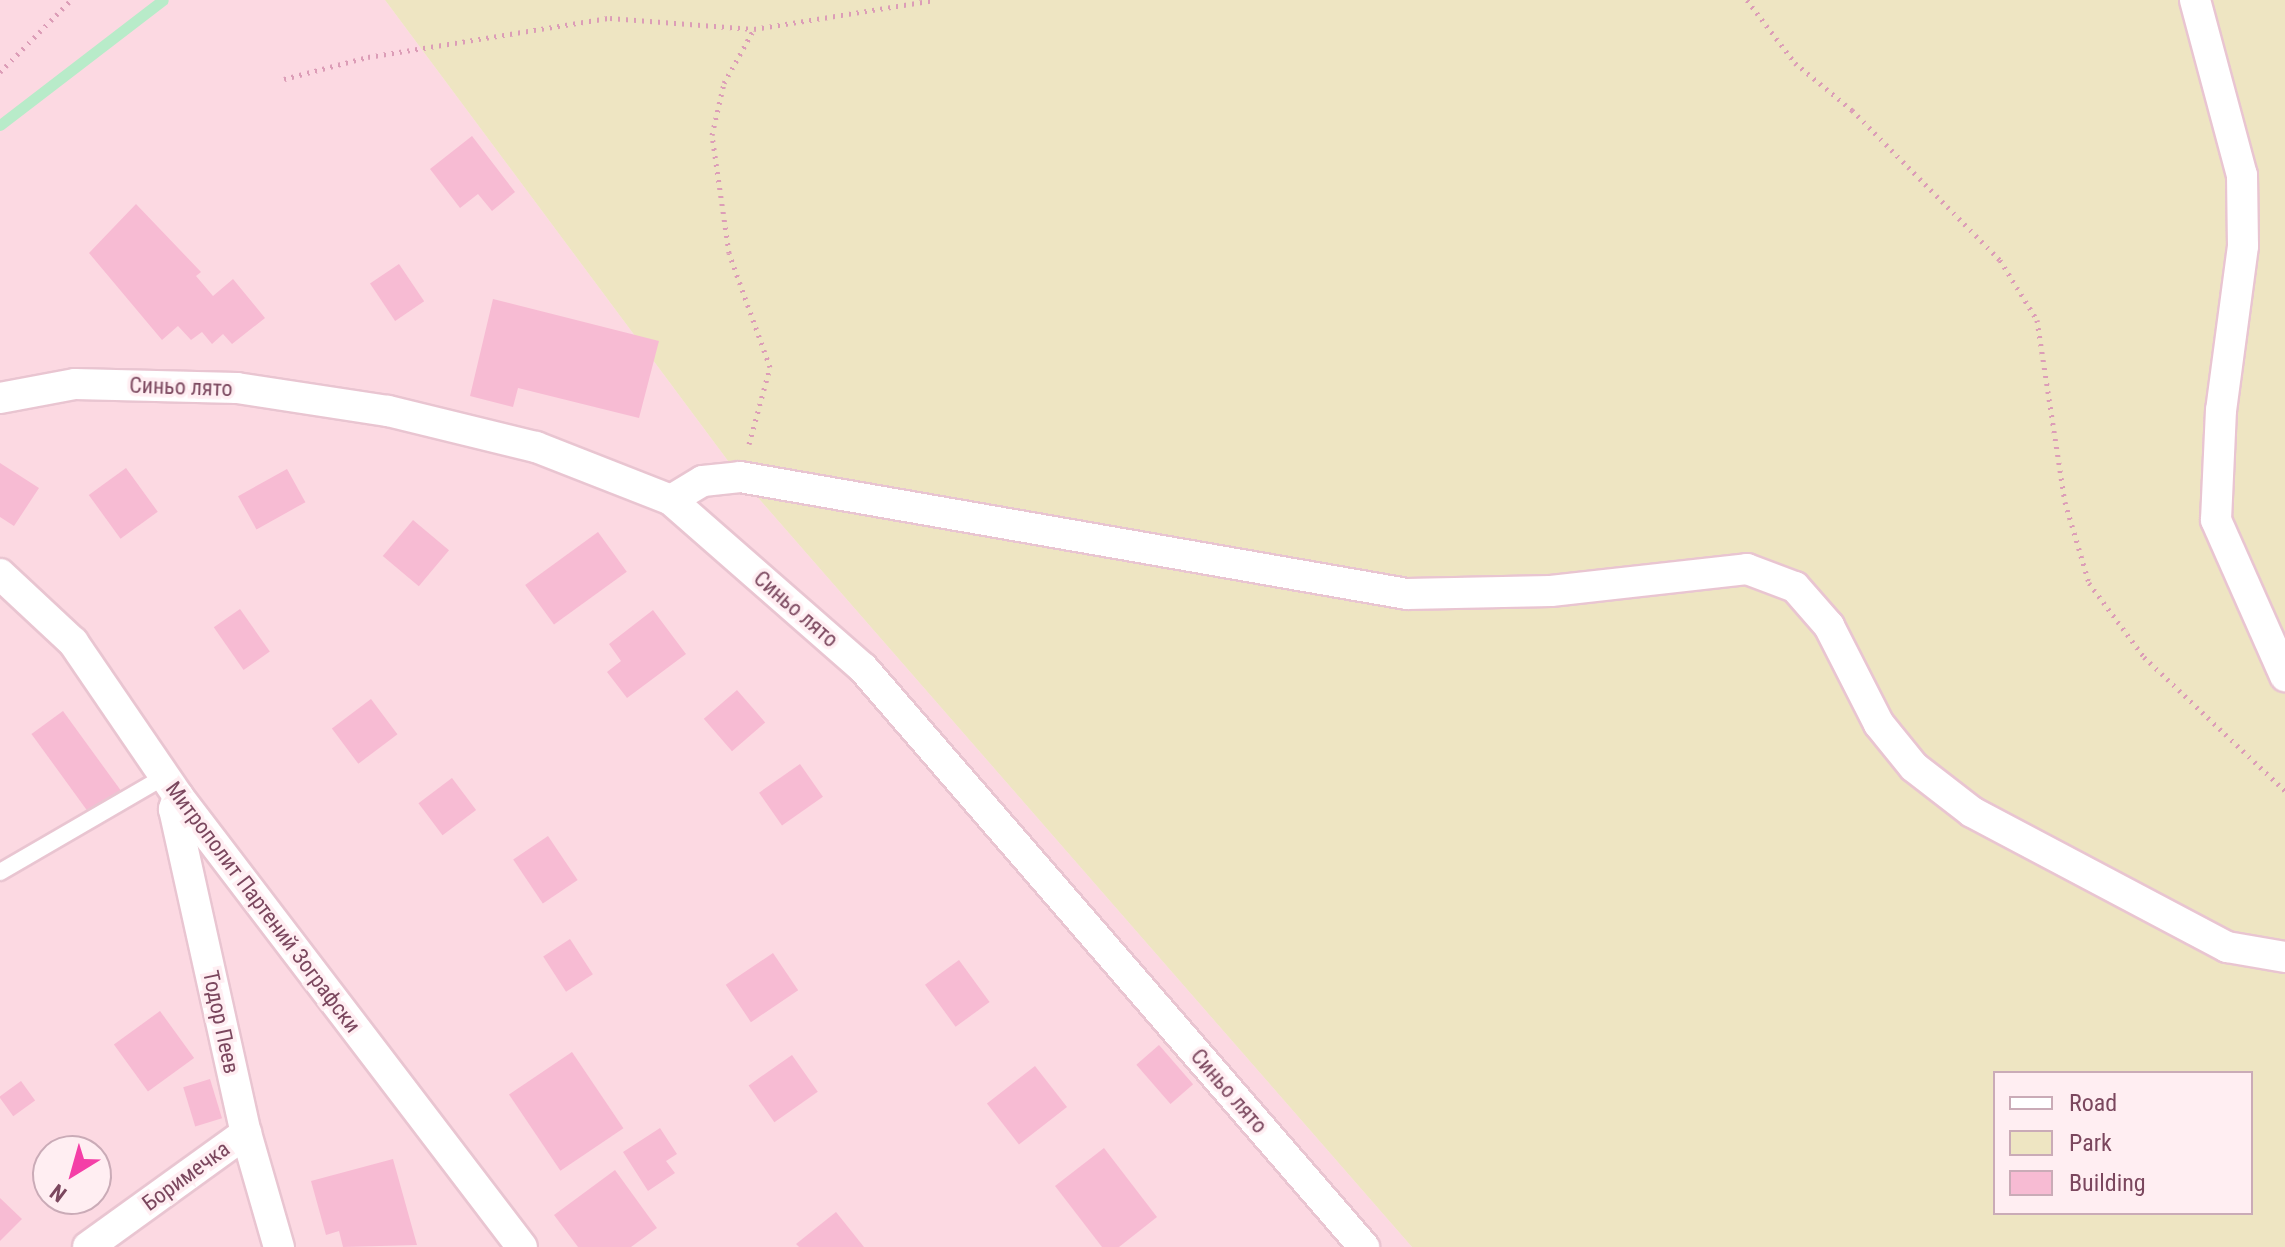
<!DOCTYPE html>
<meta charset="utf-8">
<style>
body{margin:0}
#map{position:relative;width:2285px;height:1247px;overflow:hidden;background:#fee6eb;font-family:"Roboto Condensed",sans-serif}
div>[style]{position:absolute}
.residential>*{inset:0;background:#fcd9e2}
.green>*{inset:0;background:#eee5c2}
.stream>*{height:11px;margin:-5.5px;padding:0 5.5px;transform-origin:5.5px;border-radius:5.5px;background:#b8ebc9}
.building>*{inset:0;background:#f7bbd3;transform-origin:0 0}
.path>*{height:5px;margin-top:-2.5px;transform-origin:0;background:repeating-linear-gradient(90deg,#dc9db7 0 2px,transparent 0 8px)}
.roads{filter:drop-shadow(2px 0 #e9c5d1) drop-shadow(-2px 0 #e9c5d1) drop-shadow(0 2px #e9c5d1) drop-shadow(0 -2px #e9c5d1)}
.lane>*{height:16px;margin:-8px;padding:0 8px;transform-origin:8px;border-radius:8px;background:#fff}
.street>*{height:30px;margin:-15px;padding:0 15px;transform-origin:15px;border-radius:15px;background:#fff}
span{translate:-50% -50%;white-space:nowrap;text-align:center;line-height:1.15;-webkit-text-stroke:7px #ffeef2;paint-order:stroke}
.street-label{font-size:22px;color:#7b475e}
.legend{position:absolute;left:1993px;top:1071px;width:260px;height:144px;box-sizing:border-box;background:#ffeef2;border:2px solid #caabb7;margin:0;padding:10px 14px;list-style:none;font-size:24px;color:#7b475e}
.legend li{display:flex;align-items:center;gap:16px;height:40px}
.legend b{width:40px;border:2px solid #caabb7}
.north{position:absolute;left:32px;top:1135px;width:80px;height:80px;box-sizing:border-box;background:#ffeef2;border:2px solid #caabb7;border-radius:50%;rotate:217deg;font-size:22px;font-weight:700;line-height:32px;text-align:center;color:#7b475e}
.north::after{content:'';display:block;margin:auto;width:28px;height:36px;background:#f43fa7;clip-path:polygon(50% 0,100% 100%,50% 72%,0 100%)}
</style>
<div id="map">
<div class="residential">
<i style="clip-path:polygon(evenodd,0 0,385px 0,740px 477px,1412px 1247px,0 1247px,0 0,48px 1151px,96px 1151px,96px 1199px,48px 1199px,48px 1151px)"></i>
</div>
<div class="green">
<i style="clip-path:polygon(evenodd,385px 0,2285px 0,2285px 1247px,1412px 1247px,740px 477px,385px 0,1995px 1073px,2251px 1073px,2251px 1213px,1995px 1213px,1995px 1073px)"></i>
</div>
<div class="stream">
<i style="left:0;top:125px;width:205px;rotate:-37.5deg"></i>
</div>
<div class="building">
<i style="clip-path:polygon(472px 136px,515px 192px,492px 211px,478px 194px,460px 208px,430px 169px)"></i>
<i style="clip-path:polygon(136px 204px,201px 272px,196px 276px,213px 296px,233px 279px,265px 318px,232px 344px,223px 334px,212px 344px,202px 332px,191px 340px,178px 326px,162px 340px,89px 253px)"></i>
<i style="left:399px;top:264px;width:45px;height:35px;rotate:56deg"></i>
<i style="clip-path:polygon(493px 299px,659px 341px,639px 418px,518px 388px,513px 407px,470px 396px)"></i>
<i style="clip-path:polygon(0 463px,39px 488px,14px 526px,0 517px)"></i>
<i style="left:126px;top:468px;width:54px;height:46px;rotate:54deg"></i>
<i style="left:287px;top:469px;width:38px;height:56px;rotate:61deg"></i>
<i style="left:413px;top:520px;width:47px;height:47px;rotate:40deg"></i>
<i style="left:598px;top:532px;width:49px;height:90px;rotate:54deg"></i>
<i style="left:240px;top:609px;width:52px;height:32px;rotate:55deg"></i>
<i style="clip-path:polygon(653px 610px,686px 654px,627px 698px,607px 672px,621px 661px,609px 644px)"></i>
<i style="left:737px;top:690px;width:43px;height:44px;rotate:49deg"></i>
<i style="left:371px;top:699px;width:44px;height:49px;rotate:53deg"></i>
<i style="left:63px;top:711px;width:99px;height:39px;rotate:54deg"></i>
<i style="left:800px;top:764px;width:40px;height:50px;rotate:55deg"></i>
<i style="left:452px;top:778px;width:40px;height:42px;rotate:53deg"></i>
<i style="left:548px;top:836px;width:53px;height:42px;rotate:56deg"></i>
<i style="left:570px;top:939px;width:42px;height:32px;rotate:57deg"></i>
<i style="left:773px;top:953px;width:45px;height:57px;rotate:56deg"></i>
<i style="left:959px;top:960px;width:52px;height:42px;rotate:54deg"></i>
<i style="left:160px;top:1011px;width:58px;height:57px;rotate:54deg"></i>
<i style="left:1159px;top:1045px;width:52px;height:30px;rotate:49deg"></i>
<i style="left:572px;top:1052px;width:92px;height:76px;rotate:56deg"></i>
<i style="left:792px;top:1055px;width:45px;height:53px;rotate:55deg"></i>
<i style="left:1035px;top:1066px;width:52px;height:61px;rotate:52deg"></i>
<i style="left:210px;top:1079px;width:41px;height:28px;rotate:73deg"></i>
<i style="left:21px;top:1081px;width:24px;height:27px;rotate:54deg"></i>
<i style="clip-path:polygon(660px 1128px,677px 1154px,666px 1161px,675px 1173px,648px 1191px,623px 1152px)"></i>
<i style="clip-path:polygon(1104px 1148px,1157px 1217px,1119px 1247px,1102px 1247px,1055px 1186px)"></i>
<i style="clip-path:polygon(393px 1159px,417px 1245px,343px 1247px,339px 1231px,326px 1235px,311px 1181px)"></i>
<i style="clip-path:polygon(615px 1170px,657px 1228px,631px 1247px,578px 1247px,554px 1215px)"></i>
<i style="clip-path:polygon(0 1198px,22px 1219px,0 1241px)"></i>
<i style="clip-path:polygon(836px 1212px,864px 1247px,799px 1247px,796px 1244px)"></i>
</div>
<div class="path">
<i style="left:1747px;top:0;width:79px;rotate:52.7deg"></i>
<i style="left:1795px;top:63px;width:74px;rotate:39.5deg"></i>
<i style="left:1852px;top:110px;width:211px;rotate:45.4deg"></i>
<i style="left:2000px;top:260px;width:70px;rotate:58.3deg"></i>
<i style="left:2037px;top:320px;width:184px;rotate:81.3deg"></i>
<i style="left:2065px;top:502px;width:84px;rotate:73.5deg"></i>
<i style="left:2089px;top:583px;width:92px;rotate:53.4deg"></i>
<i style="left:2144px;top:657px;width:195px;rotate:43.5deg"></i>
<i style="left:0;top:72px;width:101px;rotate:-45.4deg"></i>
<i style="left:284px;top:79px;width:87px;rotate:-14.7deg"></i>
<i style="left:368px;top:57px;width:245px;rotate:-9.2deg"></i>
<i style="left:610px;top:18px;width:144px;rotate:4.4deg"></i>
<i style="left:749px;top:444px;width:80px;rotate:-74.7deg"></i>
<i style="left:770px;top:367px;width:121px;rotate:-109.8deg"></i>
<i style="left:729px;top:253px;width:119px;rotate:-98.2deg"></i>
<i style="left:712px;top:135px;width:53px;rotate:-77deg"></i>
<i style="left:724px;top:83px;width:62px;rotate:-60.9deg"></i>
<i style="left:754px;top:29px;width:183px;rotate:-9.1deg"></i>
</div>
<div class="roads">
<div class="lane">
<i style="left:0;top:872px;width:190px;rotate:-30.1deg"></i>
</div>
<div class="street">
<i style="left:2195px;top:0;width:181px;rotate:75deg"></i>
<i style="left:2242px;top:175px;width:71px;rotate:89.2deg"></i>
<i style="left:2243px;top:246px;width:165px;rotate:97.6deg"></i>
<i style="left:2221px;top:410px;width:110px;rotate:92.6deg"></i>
<i style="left:2216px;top:520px;width:171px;rotate:66.1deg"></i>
<i style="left:0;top:398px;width:76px;rotate:-10.6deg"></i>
<i style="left:75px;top:384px;width:162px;rotate:1.4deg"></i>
<i style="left:237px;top:388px;width:153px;rotate:8.7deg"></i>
<i style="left:388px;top:411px;width:152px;rotate:13.7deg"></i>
<i style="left:536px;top:447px;width:145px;rotate:21.4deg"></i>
<i style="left:671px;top:500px;width:255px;rotate:41.2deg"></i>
<i style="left:863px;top:668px;width:766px;rotate:49.13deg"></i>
<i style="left:671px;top:500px;width:37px;rotate:-31deg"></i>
<i style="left:703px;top:481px;width:37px;rotate:-6deg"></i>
<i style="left:740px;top:477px;width:677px;rotate:9.95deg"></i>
<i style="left:1407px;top:594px;width:144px;rotate:-1.2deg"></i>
<i style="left:1551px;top:591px;width:197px;rotate:-6.4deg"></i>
<i style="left:1747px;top:569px;width:51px;rotate:20.6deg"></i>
<i style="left:1795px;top:587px;width:52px;rotate:48.9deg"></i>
<i style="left:1829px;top:626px;width:110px;rotate:63deg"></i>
<i style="left:1879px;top:724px;width:55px;rotate:50.9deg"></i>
<i style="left:1914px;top:767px;width:73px;rotate:37.8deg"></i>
<i style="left:1972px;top:812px;width:289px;rotate:27.9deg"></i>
<i style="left:2227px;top:947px;width:59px;rotate:9.8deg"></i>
<i style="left:0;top:574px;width:100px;rotate:43deg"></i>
<i style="left:73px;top:642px;width:186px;rotate:55.7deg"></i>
<i style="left:178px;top:796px;width:567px;rotate:52.67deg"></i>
<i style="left:178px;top:796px;width:14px;rotate:107deg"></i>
<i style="left:174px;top:809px;width:332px;rotate:77.5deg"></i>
<i style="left:246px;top:1133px;width:119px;rotate:73.9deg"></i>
<i style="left:88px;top:1247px;width:195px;rotate:-35.8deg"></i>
</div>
</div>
<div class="street-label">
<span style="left:181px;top:387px;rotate:2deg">Синьо лято</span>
<span style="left:796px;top:609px;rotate:41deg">Синьо лято</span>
<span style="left:263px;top:907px;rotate:53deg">Митрополит Партений Зографски</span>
<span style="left:221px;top:1022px;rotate:78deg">Тодор Пеев</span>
<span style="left:1229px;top:1091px;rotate:49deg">Синьо лято</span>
<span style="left:186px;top:1176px;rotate:-36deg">Боримечка</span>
</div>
<ul class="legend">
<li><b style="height:10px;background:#fff"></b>Road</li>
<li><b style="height:22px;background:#eee5c2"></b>Park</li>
<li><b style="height:22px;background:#f7bbd3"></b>Building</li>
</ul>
<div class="north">N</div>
</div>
